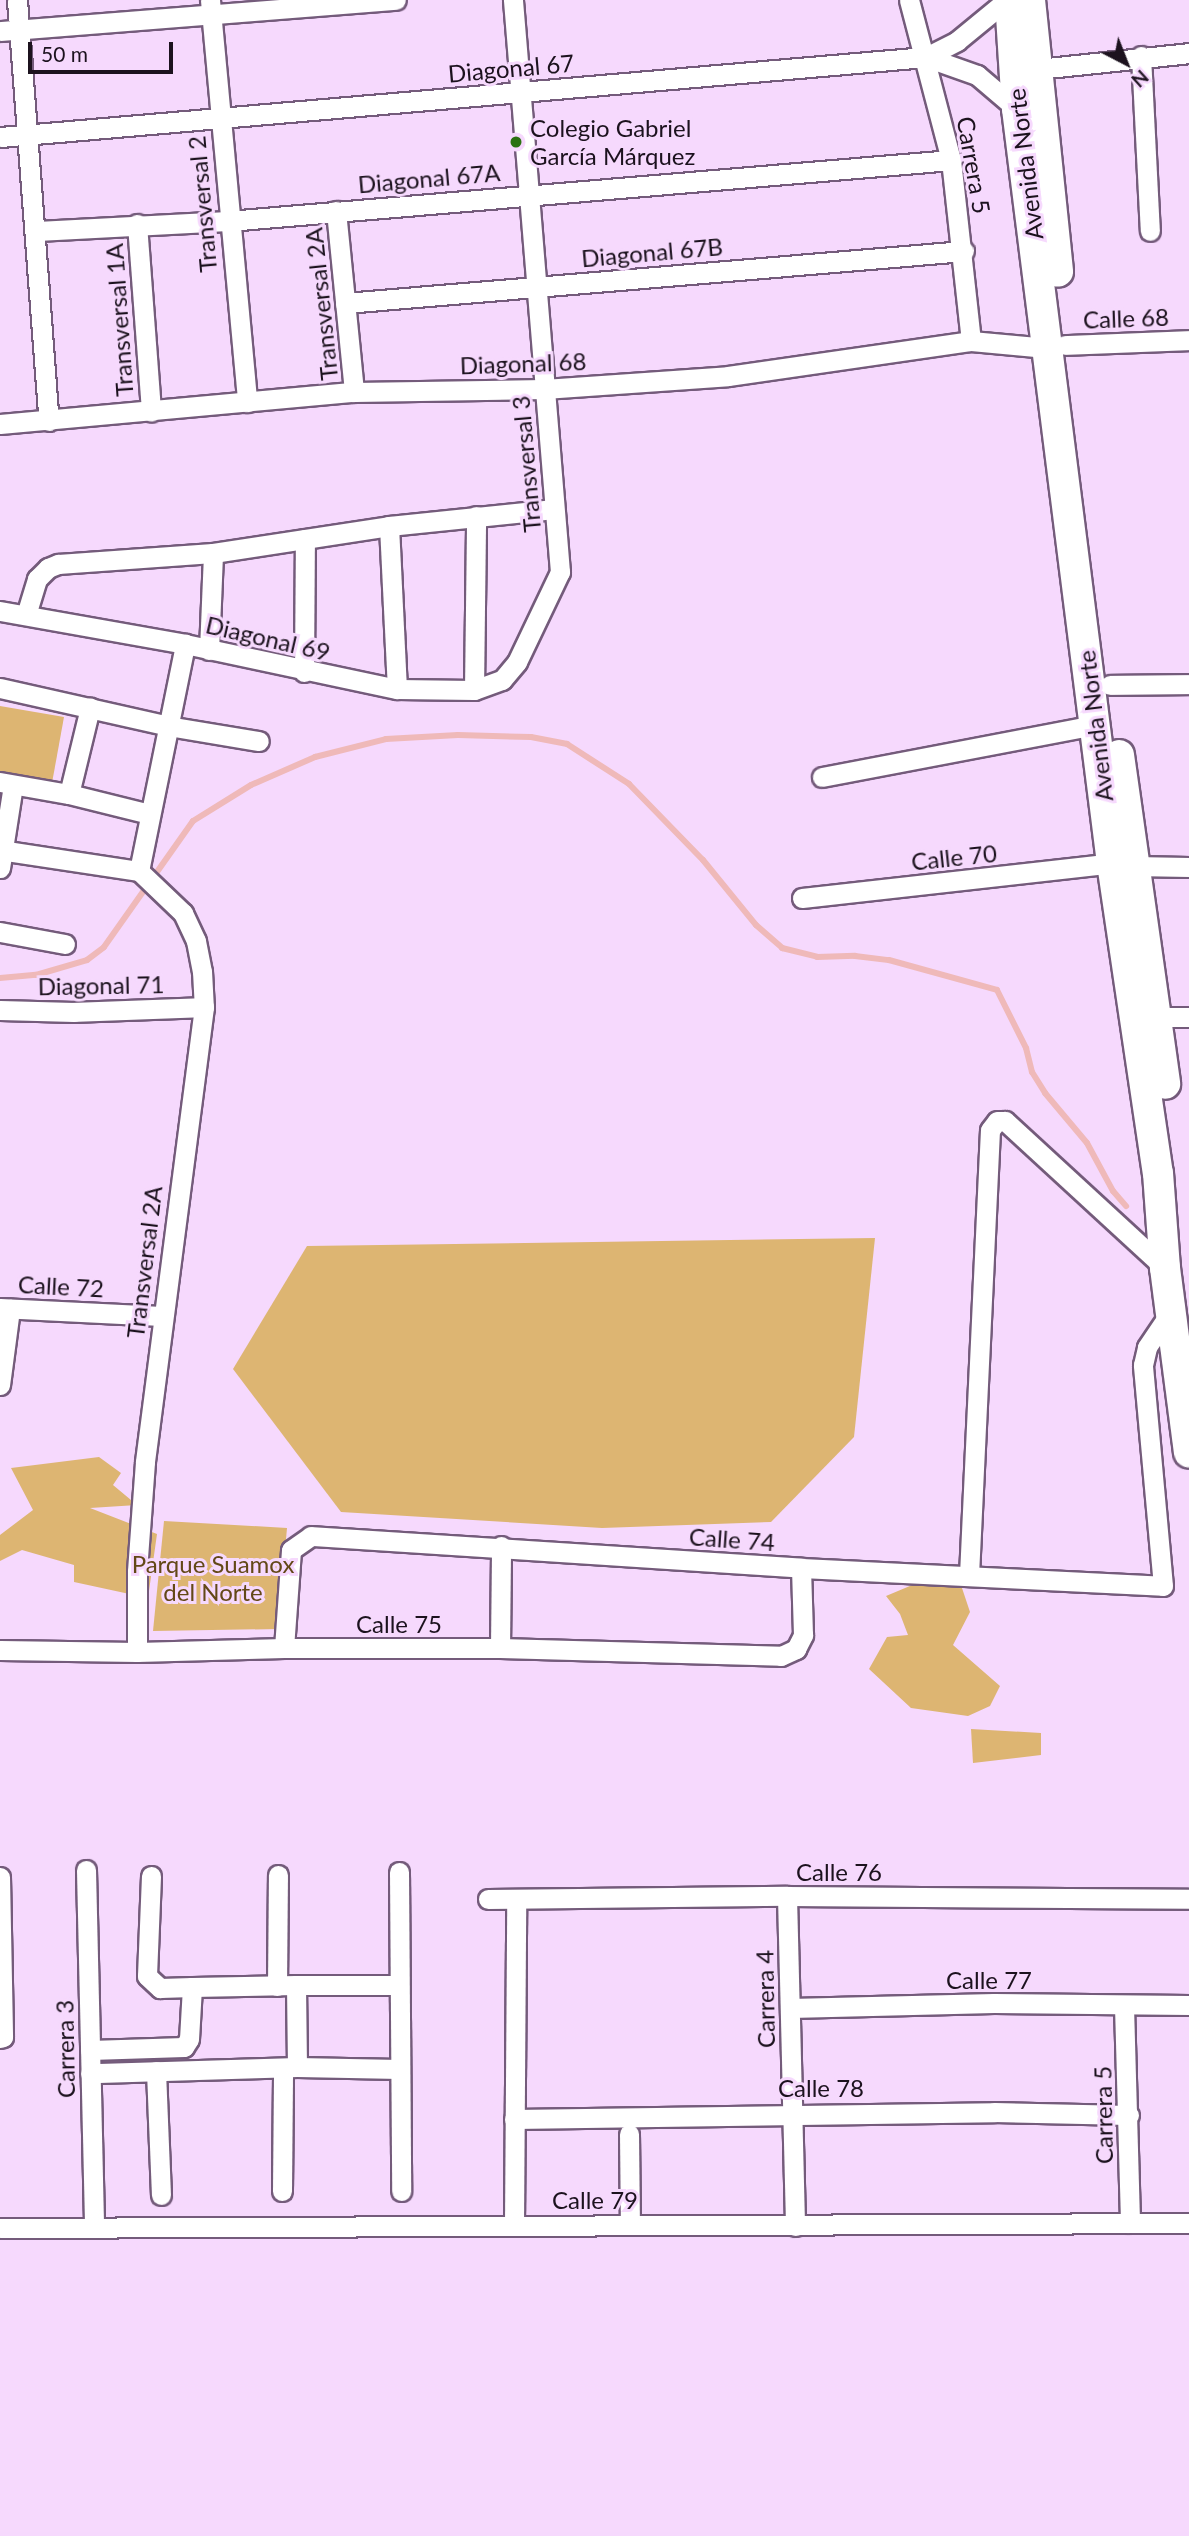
<!DOCTYPE html>
<meta charset="utf-8">
<style>
body{margin:0}
#map{position:relative;width:1189px;height:2536px;overflow:hidden;background:#f6d9fd;font-family:Lato,sans-serif}
div>[style]{position:absolute}
.green>*{inset:0;background:#ddb572}
.stream>*{height:6px;margin:-3px;padding:0 3px;transform-origin:3px;border-radius:3px;background:#efb9b9}
.roads{filter:drop-shadow(2px 0 #745b7b) drop-shadow(-2px 0 #745b7b) drop-shadow(0 2px #745b7b) drop-shadow(0 -2px #745b7b)}
.minor>*{height:19px;margin:-9.5px;padding:0 9.5px;transform-origin:9.5px;border-radius:9.5px;background:#fff}
.primary>*{height:30px;margin:-15px;padding:0 15px;transform-origin:15px;border-radius:15px;background:#fff}
.dots>*{width:19px;height:19px;translate:-50% -50%;box-sizing:border-box;border:4px solid #f6d9fd;border-radius:50%}
span{translate:-50% -50%;white-space:nowrap;text-align:center;line-height:1.15;-webkit-text-stroke:6px #f6d9fd;paint-order:stroke}
.street-label{font-size:24px;color:#1c121e}
.poi-label{font-size:24px;color:#1c121e}
.left{translate:0 -50%;text-align:left}
.park-label{font-size:24px;color:#634817}
.north{position:absolute;left:1091px;top:28px;width:70px;height:70px;-webkit-text-stroke:5px #f6d9fd;paint-order:stroke;rotate:138deg;font-size:19px;font-weight:700;line-height:28px;text-align:center;color:#1c121e}
.north::after{content:'';display:block;margin:auto;width:24px;height:32px;background:#1c121e;clip-path:polygon(50% 0,100% 100%,50% 72%,0 100%)}
.scale{position:absolute;left:28px;top:42px;width:145px;height:32px;box-sizing:border-box;border:4px solid #1c121e;border-top:0;padding-left:9px;font-size:21px;line-height:24px;white-space:nowrap;color:#1c121e;-webkit-text-stroke:5px #f6d9fd;paint-order:stroke}
</style>
<div id="map">
<div class="green">
<i style="clip-path:polygon(0 706px,64px 717px,52px 783px,0 774px)"></i>
<i style="clip-path:polygon(875px 1238px,854px 1437px,771px 1522px,602px 1528px,341px 1512px,233px 1369px,307px 1246px)"></i>
<i style="clip-path:polygon(99px 1457px,121px 1473px,113px 1485px,137px 1505px,90px 1508px,157px 1534px,148px 1598px,74px 1582px,74px 1565px,22px 1550px,0 1561px,0 1535px,33px 1510px,11px 1468px)"></i>
<i style="clip-path:polygon(164px 1521px,287px 1528px,278px 1629px,153px 1631px)"></i>
<i style="clip-path:polygon(958px 1576px,970px 1612px,953px 1645px,1000px 1686px,990px 1706px,968px 1716px,911px 1708px,869px 1669px,887px 1637px,908px 1635px,900px 1614px,886px 1596px,929px 1578px)"></i>
<i style="clip-path:polygon(971px 1729px,1041px 1733px,1041px 1755px,973px 1763px)"></i>
</div>
<div class="stream">
<i style="left:0;top:978px;width:36px;rotate:-5deg"></i>
<i style="left:36px;top:975px;width:53px;rotate:-16.4deg"></i>
<i style="left:87px;top:960px;width:21px;rotate:-37deg"></i>
<i style="left:104px;top:947px;width:154px;rotate:-54.8deg"></i>
<i style="left:193px;top:821px;width:68px;rotate:-31.8deg"></i>
<i style="left:251px;top:785px;width:70px;rotate:-23.6deg"></i>
<i style="left:315px;top:757px;width:73px;rotate:-14.2deg"></i>
<i style="left:386px;top:739px;width:72px;rotate:-3.2deg"></i>
<i style="left:458px;top:735px;width:73px;rotate:1.6deg"></i>
<i style="left:531px;top:737px;width:37px;rotate:11deg"></i>
<i style="left:567px;top:744px;width:74px;rotate:32.8deg"></i>
<i style="left:629px;top:784px;width:106px;rotate:45.8deg"></i>
<i style="left:703px;top:860px;width:84px;rotate:50.8deg"></i>
<i style="left:756px;top:925px;width:35px;rotate:41deg"></i>
<i style="left:782px;top:948px;width:36px;rotate:14deg"></i>
<i style="left:817px;top:957px;width:38px;rotate:-2deg"></i>
<i style="left:855px;top:956px;width:34px;rotate:7deg"></i>
<i style="left:889px;top:960px;width:112px;rotate:15.5deg"></i>
<i style="left:997px;top:990px;width:65px;rotate:63.4deg"></i>
<i style="left:1026px;top:1048px;width:25px;rotate:76deg"></i>
<i style="left:1032px;top:1072px;width:25px;rotate:58deg"></i>
<i style="left:1045px;top:1093px;width:65px;rotate:50deg"></i>
<i style="left:1087px;top:1143px;width:55px;rotate:61.6deg"></i>
<i style="left:1113px;top:1191px;width:20px;rotate:49deg"></i>
</div>
<div class="roads">
<div class="minor">
<i style="left:17px;top:0;width:422px;rotate:85.7deg"></i>
<i style="left:210px;top:0;width:404px;rotate:84.7deg"></i>
<i style="left:909px;top:0;width:165px;rotate:75.3deg"></i>
<i style="left:951px;top:160px;width:182px;rotate:83.7deg"></i>
<i style="left:0;top:31px;width:397px;rotate:-4.5deg"></i>
<i style="left:1141px;top:56px;width:175px;rotate:87.1deg"></i>
<i style="left:926px;top:57px;width:54px;rotate:19.4deg"></i>
<i style="left:977px;top:75px;width:52px;rotate:40.4deg"></i>
<i style="left:1038px;top:69px;width:152px;rotate:-6deg"></i>
<i style="left:0;top:137px;width:929px;rotate:-4.94deg"></i>
<i style="left:926px;top:57px;width:35px;rotate:-27deg"></i>
<i style="left:957px;top:41px;width:65px;rotate:-39.4deg"></i>
<i style="left:336px;top:211px;width:182px;rotate:84.3deg"></i>
<i style="left:137px;top:224px;width:188px;rotate:85.7deg"></i>
<i style="left:37px;top:231px;width:191px;rotate:-3deg"></i>
<i style="left:228px;top:221px;width:726px;rotate:-4.82deg"></i>
<i style="left:345px;top:303px;width:621px;rotate:-4.8deg"></i>
<i style="left:1065px;top:345px;width:124px;rotate:-2.3deg"></i>
<i style="left:0;top:424px;width:355px;rotate:-5.2deg"></i>
<i style="left:354px;top:392px;width:190px;rotate:-0.9deg"></i>
<i style="left:544px;top:389px;width:184px;rotate:-4deg"></i>
<i style="left:728px;top:376px;width:246px;rotate:-8.2deg"></i>
<i style="left:971px;top:341px;width:76px;rotate:5.3deg"></i>
<i style="left:389px;top:526px;width:163px;rotate:87.2deg"></i>
<i style="left:0;top:611px;width:188px;rotate:10.1deg"></i>
<i style="left:185px;top:644px;width:217px;rotate:12deg"></i>
<i style="left:397px;top:689px;width:77px;rotate:0.7deg"></i>
<i style="left:474px;top:690px;width:30px;rotate:-20deg"></i>
<i style="left:502px;top:680px;width:23px;rotate:-50deg"></i>
<i style="left:517px;top:662px;width:100px;rotate:-64.5deg"></i>
<i style="left:560px;top:572px;width:574px;rotate:-94.7deg"></i>
<i style="left:26px;top:615px;width:38px;rotate:-73deg"></i>
<i style="left:37px;top:579px;width:16px;rotate:-45deg"></i>
<i style="left:48px;top:568px;width:11px;rotate:-22deg"></i>
<i style="left:58px;top:564px;width:155px;rotate:-4.1deg"></i>
<i style="left:213px;top:553px;width:178px;rotate:-8.7deg"></i>
<i style="left:389px;top:526px;width:166px;rotate:-5.9deg"></i>
<i style="left:209px;top:650px;width:97px;rotate:-87.6deg"></i>
<i style="left:304px;top:672px;width:133px;rotate:-89.6deg"></i>
<i style="left:1110px;top:685px;width:79px;rotate:-0.7deg"></i>
<i style="left:0;top:688px;width:172px;rotate:12.7deg"></i>
<i style="left:168px;top:726px;width:92px;rotate:9.4deg"></i>
<i style="left:474px;top:690px;width:174px;rotate:-89.3deg"></i>
<i style="left:822px;top:777px;width:278px;rotate:-10.8deg"></i>
<i style="left:0;top:782px;width:70px;rotate:9.9deg"></i>
<i style="left:69px;top:794px;width:83px;rotate:13.9deg"></i>
<i style="left:69px;top:794px;width:89px;rotate:-76.3deg"></i>
<i style="left:0;top:850px;width:141px;rotate:8.6deg"></i>
<i style="left:139px;top:871px;width:61px;rotate:43.7deg"></i>
<i style="left:183px;top:913px;width:31px;rotate:65deg"></i>
<i style="left:196px;top:941px;width:31px;rotate:79deg"></i>
<i style="left:202px;top:971px;width:36px;rotate:87deg"></i>
<i style="left:204px;top:1007px;width:459px;rotate:97.4deg"></i>
<i style="left:145px;top:1462px;width:110px;rotate:94.2deg"></i>
<i style="left:137px;top:1572px;width:80px;rotate:90deg"></i>
<i style="left:1133px;top:866px;width:56px;rotate:1deg"></i>
<i style="left:0;top:868px;width:84px;rotate:-81.1deg"></i>
<i style="left:139px;top:871px;width:232px;rotate:-78.5deg"></i>
<i style="left:802px;top:898px;width:312px;rotate:-6.4deg"></i>
<i style="left:0;top:932px;width:66px;rotate:10.5deg"></i>
<i style="left:0;top:1010px;width:74px;rotate:1.5deg"></i>
<i style="left:74px;top:1012px;width:130px;rotate:-2.2deg"></i>
<i style="left:1157px;top:1017px;width:32px"></i>
<i style="left:0;top:1308px;width:162px;rotate:2.8deg"></i>
<i style="left:0;top:1385px;width:77px;rotate:-82.5deg"></i>
<i style="left:969px;top:1575px;width:445px;rotate:-87.3deg"></i>
<i style="left:990px;top:1130px;width:11px;rotate:-52deg"></i>
<i style="left:997px;top:1121px;width:8px"></i>
<i style="left:1005px;top:1121px;width:217px;rotate:42.6deg"></i>
<i style="left:284px;top:1648px;width:98px;rotate:-85.9deg"></i>
<i style="left:291px;top:1550px;width:24px;rotate:-35deg"></i>
<i style="left:311px;top:1536px;width:491px;rotate:3.7deg"></i>
<i style="left:801px;top:1568px;width:362px;rotate:2.8deg"></i>
<i style="left:1163px;top:1586px;width:222px;rotate:-95.2deg"></i>
<i style="left:1143px;top:1365px;width:18px;rotate:-77deg"></i>
<i style="left:1147px;top:1347px;width:41px;rotate:-55.9deg"></i>
<i style="left:500px;top:1648px;width:102px;rotate:-89.4deg"></i>
<i style="left:0;top:1650px;width:137px;rotate:0.8deg"></i>
<i style="left:137px;top:1652px;width:147px;rotate:-1.6deg"></i>
<i style="left:284px;top:1648px;width:216px"></i>
<i style="left:500px;top:1648px;width:281px;rotate:1.6deg"></i>
<i style="left:781px;top:1656px;width:17px;rotate:-25deg"></i>
<i style="left:796px;top:1649px;width:16px;rotate:-63deg"></i>
<i style="left:803px;top:1635px;width:67px;rotate:-91.7deg"></i>
<i style="left:86px;top:1870px;width:358px;rotate:88.7deg"></i>
<i style="left:399px;top:1872px;width:319px;rotate:89.6deg"></i>
<i style="left:151px;top:1876px;width:100px;rotate:92.3deg"></i>
<i style="left:147px;top:1976px;width:18px;rotate:43deg"></i>
<i style="left:160px;top:1988px;width:32px;rotate:-2deg"></i>
<i style="left:0;top:1877px;width:160px;rotate:88.9deg"></i>
<i style="left:3px;top:2037px;width:3px;rotate:162deg"></i>
<i style="left:787px;top:1896px;width:330px;rotate:88.6deg"></i>
<i style="left:488px;top:1899px;width:299px;rotate:-0.6deg"></i>
<i style="left:787px;top:1896px;width:402px;rotate:0.4deg"></i>
<i style="left:296px;top:1985px;width:103px"></i>
<i style="left:277px;top:1986px;width:111px;rotate:-89.5deg"></i>
<i style="left:1124px;top:2006px;width:217px;rotate:88.4deg"></i>
<i style="left:790px;top:2008px;width:204px;rotate:-1.4deg"></i>
<i style="left:994px;top:2003px;width:195px;rotate:0.6deg"></i>
<i style="left:90px;top:2050px;width:94px;rotate:-1.8deg"></i>
<i style="left:184px;top:2047px;width:9px;rotate:-58deg"></i>
<i style="left:189px;top:2039px;width:52px;rotate:-86.7deg"></i>
<i style="left:192px;top:1987px;width:104px;rotate:-1.1deg"></i>
<i style="left:296px;top:1985px;width:82px;rotate:89.3deg"></i>
<i style="left:297px;top:2067px;width:207px;rotate:178.3deg"></i>
<i style="left:297px;top:2067px;width:103px;rotate:1.1deg"></i>
<i style="left:156px;top:2071px;width:124px;rotate:87.7deg"></i>
<i style="left:514px;top:2119px;width:480px;rotate:-0.8deg"></i>
<i style="left:994px;top:2112px;width:135px;rotate:1.3deg"></i>
<i style="left:629px;top:2134px;width:91px;rotate:89.4deg"></i>
<i style="left:282px;top:2191px;width:123px;rotate:-89.5deg"></i>
<i style="left:514px;top:2225px;width:325px;rotate:-89.6deg"></i>
<i style="left:0;top:2228px;width:1189px;rotate:-0.24deg"></i>
</div>
<div class="primary">
<i style="left:1010px;top:0;width:109px;rotate:86.3deg"></i>
<i style="left:1017px;top:109px;width:760px;rotate:82.82deg"></i>
<i style="left:1112px;top:863px;width:313px;rotate:81.6deg"></i>
<i style="left:1158px;top:1173px;width:95px;rotate:85.8deg"></i>
<i style="left:1165px;top:1268px;width:186px;rotate:82.6deg"></i>
<i style="left:1030px;top:0;width:273px;rotate:84.1deg"></i>
<i style="left:1119px;top:755px;width:332px;rotate:82deg"></i>
</div>
</div>
<div class="dots">
<i style="left:516px;top:142px;background:#2b7211"></i>
</div>
<div class="street-label">
<span style="left:511px;top:68px;rotate:-5deg">Diagonal 67</span>
<span style="left:1025px;top:164px;rotate:-97deg">Avenida Norte</span>
<span style="left:974px;top:165px;rotate:80deg">Carrera 5</span>
<span style="left:429px;top:178px;rotate:-5deg">Diagonal 67A</span>
<span style="left:202px;top:204px;rotate:-95deg">Transversal 2</span>
<span style="left:652px;top:252px;rotate:-5deg">Diagonal 67B</span>
<span style="left:321px;top:304px;rotate:-96deg">Transversal 2A</span>
<span style="left:1126px;top:318px;rotate:-2deg">Calle 68</span>
<span style="left:119px;top:320px;rotate:-94deg">Transversal 1A</span>
<span style="left:523px;top:363px;rotate:-2deg">Diagonal 68</span>
<span style="left:526px;top:464px;rotate:-95deg">Transversal 3</span>
<span style="left:268px;top:638px;rotate:13deg">Diagonal 69</span>
<span style="left:1095px;top:726px;rotate:-97deg">Avenida Norte</span>
<span style="left:954px;top:857px;rotate:-6deg">Calle 70</span>
<span style="left:101px;top:985px;rotate:-1deg">Diagonal 71</span>
<span style="left:144px;top:1262px;rotate:-83deg">Transversal 2A</span>
<span style="left:61px;top:1286px;rotate:3deg">Calle 72</span>
<span style="left:732px;top:1539px;rotate:4deg">Calle 74</span>
<span style="left:399px;top:1624px">Calle 75</span>
<span style="left:839px;top:1872px">Calle 76</span>
<span style="left:989px;top:1980px">Calle 77</span>
<span style="left:765px;top:1999px;rotate:-91deg">Carrera 4</span>
<span style="left:65px;top:2049px;rotate:-91deg">Carrera 3</span>
<span style="left:821px;top:2088px">Calle 78</span>
<span style="left:1103px;top:2115px;rotate:-91deg">Carrera 5</span>
<span style="left:595px;top:2200px">Calle 79</span>
</div>
<div class="poi-label">
<span class="left" style="left:530px;top:142px">Colegio Gabriel<br>García Márquez</span>
</div>
<div class="park-label">
<span style="left:213px;top:1578px">Parque Suamox<br>del Norte</span>
</div>
<div class="north">N</div>
<div class="scale">50 m</div>
</div>
